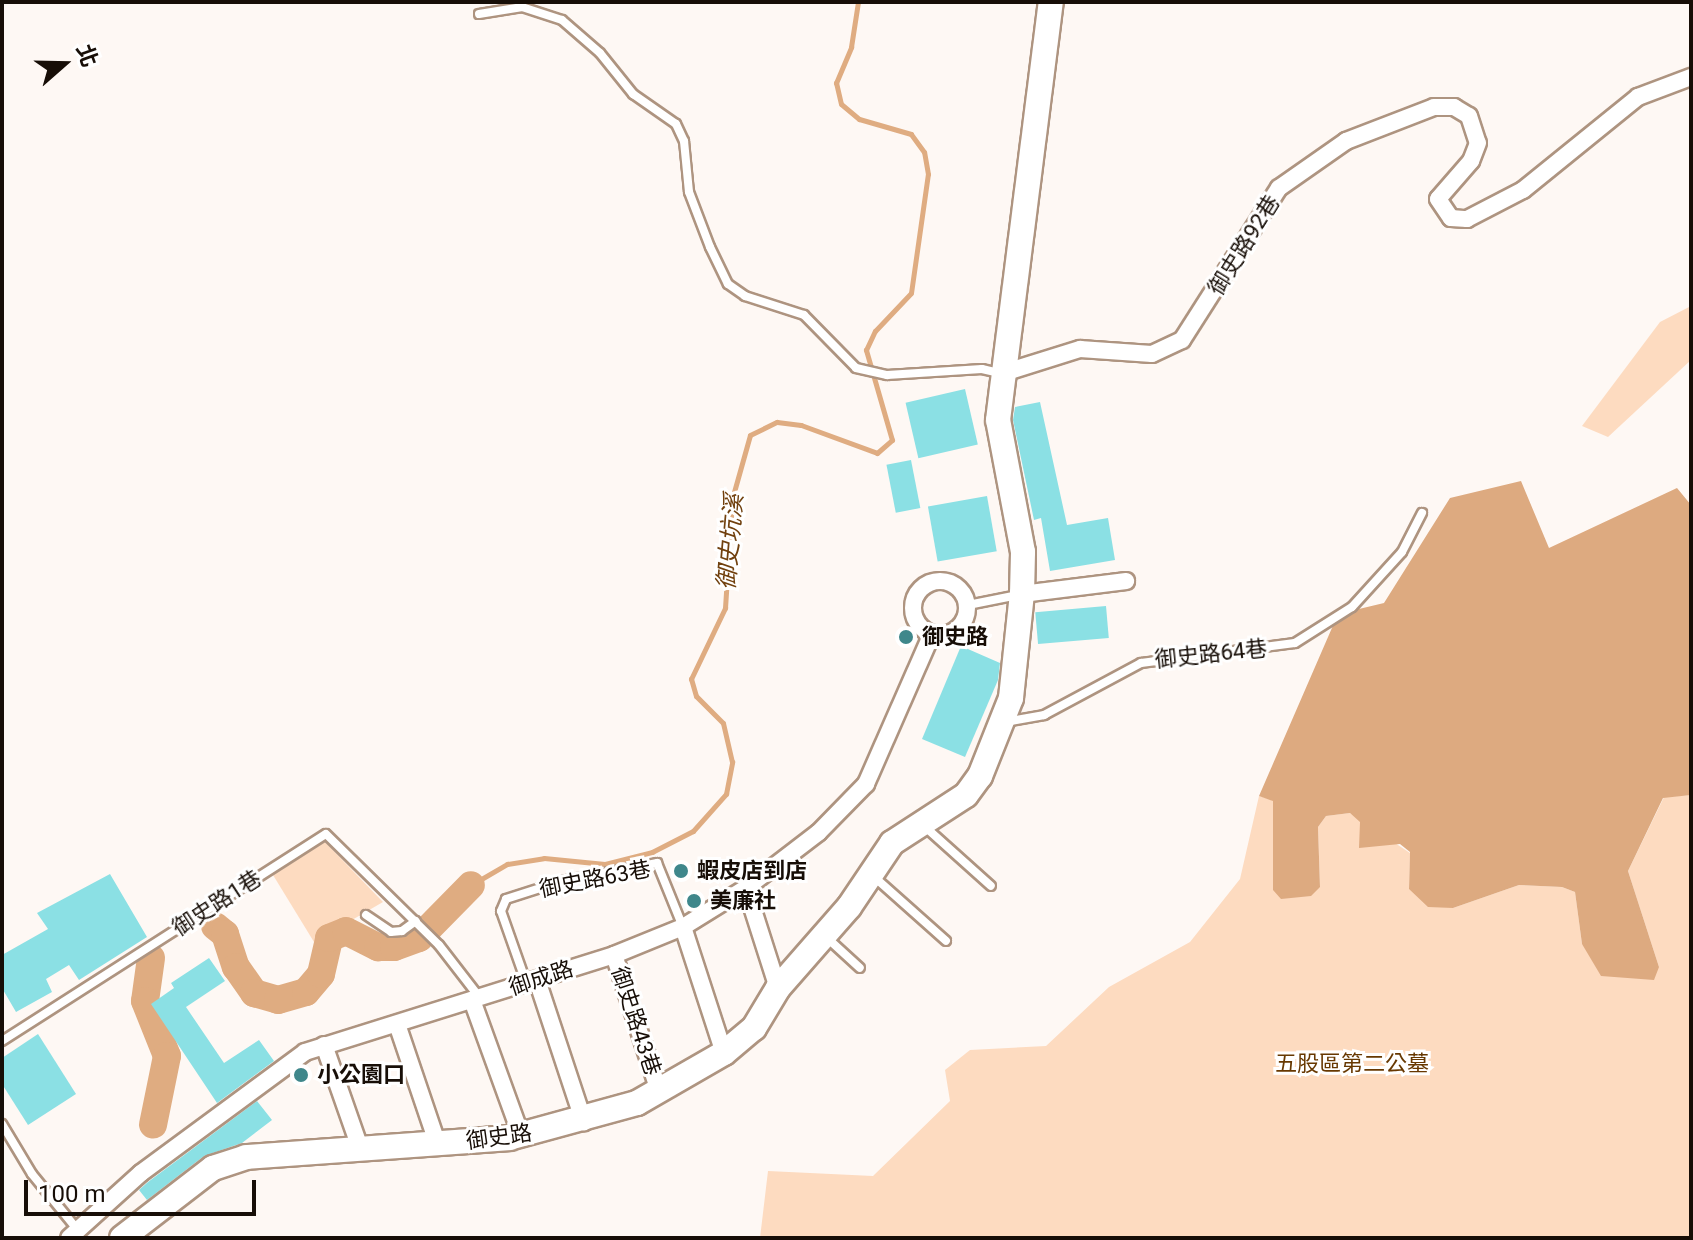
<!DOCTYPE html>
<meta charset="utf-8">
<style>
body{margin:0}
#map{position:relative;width:1693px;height:1240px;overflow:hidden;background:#fef8f4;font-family:Roboto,"Noto Sans TC",sans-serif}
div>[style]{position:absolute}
.green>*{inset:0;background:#fddbc0}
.forest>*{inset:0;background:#ddaa80}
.stream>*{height:5px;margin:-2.5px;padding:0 2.5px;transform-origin:2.5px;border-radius:2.5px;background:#dfac81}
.river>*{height:28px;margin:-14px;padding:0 14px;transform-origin:14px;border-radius:14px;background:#dfac81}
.building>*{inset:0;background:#8be0e4;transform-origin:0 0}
.roads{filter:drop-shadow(2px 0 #ae9480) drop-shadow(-2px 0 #ae9480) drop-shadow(0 2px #ae9480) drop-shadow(0 -2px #ae9480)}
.lane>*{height:8px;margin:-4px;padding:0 4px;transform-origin:4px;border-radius:4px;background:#fff}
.street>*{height:16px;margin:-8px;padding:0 8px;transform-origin:8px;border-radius:8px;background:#fff}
.street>.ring{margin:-8px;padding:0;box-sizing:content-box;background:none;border:16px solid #fff;border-radius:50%}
.secondary>*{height:24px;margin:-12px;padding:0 12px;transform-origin:12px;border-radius:12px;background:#fff}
.dots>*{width:22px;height:22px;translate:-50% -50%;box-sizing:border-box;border:4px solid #fff;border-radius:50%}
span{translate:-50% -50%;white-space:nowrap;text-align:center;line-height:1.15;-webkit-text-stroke:6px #fff;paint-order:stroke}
.street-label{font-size:22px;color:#170e07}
.poi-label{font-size:22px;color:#170e07;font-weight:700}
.left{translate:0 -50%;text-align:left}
.park-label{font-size:22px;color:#673801}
.water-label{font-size:24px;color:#71410f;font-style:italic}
.frame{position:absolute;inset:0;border:4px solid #170e07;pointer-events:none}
.north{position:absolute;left:24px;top:24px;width:80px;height:80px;-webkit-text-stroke:6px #fff;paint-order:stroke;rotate:70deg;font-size:22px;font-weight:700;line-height:32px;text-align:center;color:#170e07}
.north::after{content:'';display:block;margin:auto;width:28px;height:36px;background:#170e07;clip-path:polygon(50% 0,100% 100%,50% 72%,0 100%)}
.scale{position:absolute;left:24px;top:1180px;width:232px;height:36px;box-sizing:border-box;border:4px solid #170e07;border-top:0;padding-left:10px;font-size:24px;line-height:28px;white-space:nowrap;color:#170e07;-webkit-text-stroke:6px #fff;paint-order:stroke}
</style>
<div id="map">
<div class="green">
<i style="clip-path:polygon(1691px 306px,1691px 360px,1608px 437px,1582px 426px,1660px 322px)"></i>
<i style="clip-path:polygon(1691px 795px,1691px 1238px,760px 1238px,768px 1171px,873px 1176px,950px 1101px,945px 1070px,970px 1050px,1046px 1046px,1109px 987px,1190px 942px,1240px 879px,1259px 796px,1273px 800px,1273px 890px,1320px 887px,1318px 827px,1326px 816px,1350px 813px,1410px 853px,1409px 889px,1453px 908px,1519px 885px,1562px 887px,1575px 892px,1582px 944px,1659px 967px,1628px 871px,1664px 797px)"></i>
<i style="clip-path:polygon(325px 842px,383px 902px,314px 942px,273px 875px)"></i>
</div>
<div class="forest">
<i style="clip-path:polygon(1521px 481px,1549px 548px,1677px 488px,1691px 505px,1691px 795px,1663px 798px,1628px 871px,1659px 967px,1654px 980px,1601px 976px,1582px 944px,1575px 892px,1562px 887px,1519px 885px,1453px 908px,1428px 907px,1409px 889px,1410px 852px,1400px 844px,1359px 848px,1360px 822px,1350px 813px,1326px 816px,1318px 827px,1320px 887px,1311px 896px,1281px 899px,1273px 890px,1273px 801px,1259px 796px,1338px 614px,1384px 603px,1450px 498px)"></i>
</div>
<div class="stream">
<i style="left:471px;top:885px;width:42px;rotate:-30.3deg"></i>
<i style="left:507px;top:864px;width:37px;rotate:-9deg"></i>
<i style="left:544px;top:858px;width:61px;rotate:5.6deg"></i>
<i style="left:605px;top:864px;width:49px;rotate:-14.3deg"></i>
<i style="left:652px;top:852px;width:46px;rotate:-27.1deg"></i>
<i style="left:693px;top:831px;width:50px;rotate:-48.3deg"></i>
<i style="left:726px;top:794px;width:33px;rotate:-79deg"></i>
<i style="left:732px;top:762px;width:40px;rotate:-103deg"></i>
<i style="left:723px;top:723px;width:38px;rotate:-135deg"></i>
<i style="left:696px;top:696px;width:18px;rotate:-106deg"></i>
<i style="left:691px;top:679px;width:79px;rotate:-64.4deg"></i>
<i style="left:725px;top:608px;width:109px;rotate:-86.3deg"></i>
<i style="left:732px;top:499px;width:66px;rotate:-74.3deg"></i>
<i style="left:750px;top:435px;width:30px;rotate:-26deg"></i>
<i style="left:777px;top:422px;width:24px;rotate:7deg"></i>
<i style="left:801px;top:425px;width:81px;rotate:20.2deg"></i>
<i style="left:877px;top:453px;width:20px;rotate:-41deg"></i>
<i style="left:892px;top:440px;width:94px;rotate:-106.1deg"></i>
<i style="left:866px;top:350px;width:21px;rotate:-65deg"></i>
<i style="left:875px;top:331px;width:52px;rotate:-46.5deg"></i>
<i style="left:911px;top:293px;width:120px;rotate:-81.9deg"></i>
<i style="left:928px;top:174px;width:22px;rotate:-100deg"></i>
<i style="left:924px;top:152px;width:22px;rotate:-126deg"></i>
<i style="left:911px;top:134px;width:54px;rotate:-163.9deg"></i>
<i style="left:859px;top:119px;width:23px;rotate:-140deg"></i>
<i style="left:841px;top:104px;width:22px;rotate:-103deg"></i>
<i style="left:836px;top:83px;width:39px;rotate:-67deg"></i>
<i style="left:851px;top:47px;width:46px;rotate:-81.2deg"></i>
</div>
<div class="river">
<i style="left:215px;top:926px;width:13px;rotate:39deg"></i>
<i style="left:225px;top:934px;width:35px;rotate:72deg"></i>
<i style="left:236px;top:967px;width:32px;rotate:55deg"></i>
<i style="left:254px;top:993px;width:25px;rotate:16deg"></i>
<i style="left:278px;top:1000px;width:29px;rotate:-16deg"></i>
<i style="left:306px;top:992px;width:23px;rotate:-50deg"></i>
<i style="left:321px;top:974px;width:37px;rotate:-77deg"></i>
<i style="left:329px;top:938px;width:18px;rotate:-22deg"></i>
<i style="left:346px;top:931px;width:36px;rotate:27deg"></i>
<i style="left:378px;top:947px;width:16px"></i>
<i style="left:394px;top:947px;width:27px;rotate:-20deg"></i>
<i style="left:419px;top:938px;width:74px;rotate:-45.5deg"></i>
<i style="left:151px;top:958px;width:43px;rotate:97.9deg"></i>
<i style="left:145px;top:1001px;width:59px;rotate:68.2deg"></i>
<i style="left:167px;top:1056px;width:70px;rotate:101.5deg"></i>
</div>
<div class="building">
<i style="left:965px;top:389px;width:57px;height:61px;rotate:77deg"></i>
<i style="clip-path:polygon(1040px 402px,1067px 525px,1108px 518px,1115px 560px,1050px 571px,1041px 518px,1034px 520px,1013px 420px,1015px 407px)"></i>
<i style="left:911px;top:460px;width:49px;height:25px;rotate:79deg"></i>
<i style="left:987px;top:496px;width:56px;height:60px;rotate:80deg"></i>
<i style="left:1106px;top:606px;width:32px;height:71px;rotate:85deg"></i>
<i style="clip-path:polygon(961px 646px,1000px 663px,998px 680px,965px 757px,922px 739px)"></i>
<i style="clip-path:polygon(110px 874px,147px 937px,79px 980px,69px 965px,46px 979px,52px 992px,16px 1012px,2px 988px,2px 955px,48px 929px,37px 913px)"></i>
<i style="clip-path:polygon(209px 958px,225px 981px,186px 1007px,224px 1063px,259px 1040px,274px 1061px,217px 1103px,151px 1004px,174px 988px,171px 983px)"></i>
<i style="clip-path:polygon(38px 1034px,76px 1094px,28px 1125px,2px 1084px,2px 1058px)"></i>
<i style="clip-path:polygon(257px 1101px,272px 1120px,242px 1143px,204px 1156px,147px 1200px,139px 1190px,148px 1182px)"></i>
</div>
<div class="roads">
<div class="lane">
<i style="left:479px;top:14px;width:44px;rotate:-9.2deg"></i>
<i style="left:522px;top:7px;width:42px;rotate:18deg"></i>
<i style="left:562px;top:20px;width:50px;rotate:41deg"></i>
<i style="left:600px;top:53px;width:53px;rotate:51.2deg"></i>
<i style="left:633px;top:94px;width:52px;rotate:34.9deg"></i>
<i style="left:676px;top:124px;width:19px;rotate:65deg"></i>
<i style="left:684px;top:141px;width:51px;rotate:84.4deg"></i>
<i style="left:689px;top:192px;width:59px;rotate:69.1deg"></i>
<i style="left:710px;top:247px;width:41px;rotate:64.1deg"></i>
<i style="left:728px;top:284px;width:21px;rotate:35deg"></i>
<i style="left:745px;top:296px;width:62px;rotate:17.9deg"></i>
<i style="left:804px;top:315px;width:74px;rotate:45.5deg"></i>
<i style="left:856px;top:368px;width:32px;rotate:13deg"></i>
<i style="left:887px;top:375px;width:95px;rotate:-3.6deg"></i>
<i style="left:982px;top:369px;width:17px;rotate:13deg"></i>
<i style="left:968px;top:605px;width:51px;rotate:-11.3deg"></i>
<i style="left:1005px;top:722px;width:40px;rotate:-10deg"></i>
<i style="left:1044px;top:715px;width:110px;rotate:-28.2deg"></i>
<i style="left:1141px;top:663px;width:155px;rotate:-7.4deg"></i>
<i style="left:1295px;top:643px;width:67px;rotate:-32.3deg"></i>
<i style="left:1352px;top:607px;width:74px;rotate:-47.7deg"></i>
<i style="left:1402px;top:552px;width:44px;rotate:-62.9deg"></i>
<i style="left:923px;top:825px;width:91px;rotate:41.9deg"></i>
<i style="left:872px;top:875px;width:99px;rotate:41.7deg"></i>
<i style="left:366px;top:915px;width:30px;rotate:34deg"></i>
<i style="left:391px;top:932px;width:11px;rotate:-5deg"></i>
<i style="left:402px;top:931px;width:17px;rotate:-36deg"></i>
<i style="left:825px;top:936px;width:47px;rotate:42.4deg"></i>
<i style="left:526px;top:982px;width:75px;rotate:-109.4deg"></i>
<i style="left:501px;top:911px;width:13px;rotate:-67deg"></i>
<i style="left:506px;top:899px;width:59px;rotate:-17.8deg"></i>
<i style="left:562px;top:881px;width:97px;rotate:-10.7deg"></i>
<i style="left:657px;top:863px;width:69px;rotate:67.9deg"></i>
<i style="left:2px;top:1041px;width:384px;rotate:-32.6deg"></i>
<i style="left:326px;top:834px;width:158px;rotate:44.5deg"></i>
<i style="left:439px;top:945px;width:67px;rotate:52.3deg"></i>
<i style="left:2px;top:1124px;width:58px;rotate:59deg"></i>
<i style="left:32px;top:1174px;width:71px;rotate:50.7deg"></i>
</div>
<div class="street">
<i style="left:1000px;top:374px;width:84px;rotate:-17.4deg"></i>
<i style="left:1080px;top:349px;width:72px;rotate:4deg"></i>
<i style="left:1152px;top:354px;width:33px;rotate:-25deg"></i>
<i style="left:1182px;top:340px;width:180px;rotate:-57.5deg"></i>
<i style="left:1279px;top:188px;width:82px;rotate:-35deg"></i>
<i style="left:1346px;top:141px;width:94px;rotate:-21.1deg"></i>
<i style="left:1434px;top:107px;width:20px"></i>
<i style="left:1454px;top:107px;width:17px;rotate:31deg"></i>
<i style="left:1469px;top:116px;width:28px;rotate:72deg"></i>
<i style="left:1478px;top:143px;width:19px;rotate:111deg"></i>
<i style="left:1471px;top:161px;width:50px;rotate:131deg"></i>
<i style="left:1438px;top:199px;width:23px;rotate:56deg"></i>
<i style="left:1451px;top:218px;width:16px;rotate:4deg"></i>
<i style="left:1467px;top:219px;width:63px;rotate:-27.4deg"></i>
<i style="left:1523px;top:190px;width:148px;rotate:-39deg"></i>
<i style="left:1638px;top:97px;width:57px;rotate:-20.7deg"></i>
<i class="ring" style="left:913px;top:581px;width:38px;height:38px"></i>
<i style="left:1022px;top:594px;width:105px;rotate:-7.1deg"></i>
<i style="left:746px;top:888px;width:105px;rotate:72.3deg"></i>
<i style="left:683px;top:927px;width:133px;rotate:72deg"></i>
<i style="left:614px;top:955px;width:140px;rotate:71.7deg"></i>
<i style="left:537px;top:980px;width:150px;rotate:71.7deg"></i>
<i style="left:472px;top:1000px;width:144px;rotate:70.1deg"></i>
<i style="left:397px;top:1024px;width:128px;rotate:71.3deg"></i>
<i style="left:324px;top:1045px;width:109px;rotate:70.7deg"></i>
<i style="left:69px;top:1238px;width:97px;rotate:-42.1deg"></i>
<i style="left:141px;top:1173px;width:204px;rotate:-36.4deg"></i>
<i style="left:305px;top:1052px;width:324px;rotate:-17.4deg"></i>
<i style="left:614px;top:955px;width:74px;rotate:-22.1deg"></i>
<i style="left:683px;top:927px;width:74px;rotate:-31.8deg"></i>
<i style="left:746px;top:888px;width:91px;rotate:-37.4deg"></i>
<i style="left:818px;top:833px;width:69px;rotate:-45.6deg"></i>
<i style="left:866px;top:784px;width:164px;rotate:-66.3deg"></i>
</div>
<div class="secondary">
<i style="left:122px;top:1238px;width:115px;rotate:-37.6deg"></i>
<i style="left:213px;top:1168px;width:35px;rotate:-18deg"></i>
<i style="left:246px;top:1157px;width:264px;rotate:-4.1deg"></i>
<i style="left:509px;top:1138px;width:133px;rotate:-15.3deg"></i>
<i style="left:637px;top:1103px;width:100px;rotate:-29.9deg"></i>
<i style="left:724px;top:1053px;width:39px;rotate:-40deg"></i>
<i style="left:754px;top:1028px;width:47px;rotate:-59deg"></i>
<i style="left:778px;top:988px;width:108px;rotate:-48.8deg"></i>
<i style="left:849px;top:907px;width:77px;rotate:-56.1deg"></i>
<i style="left:892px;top:843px;width:88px;rotate:-33deg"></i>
<i style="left:966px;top:795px;width:24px;rotate:-54deg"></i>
<i style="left:980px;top:776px;width:84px;rotate:-68.3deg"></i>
<i style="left:1011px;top:698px;width:105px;rotate:-84deg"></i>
<i style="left:1022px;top:594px;width:42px;rotate:-88.6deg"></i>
<i style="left:1023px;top:552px;width:134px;rotate:-100.7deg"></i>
<i style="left:998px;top:420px;width:421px;rotate:-82.8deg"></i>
</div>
</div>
<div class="dots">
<i style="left:906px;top:637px;background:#3f878b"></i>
<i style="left:681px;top:871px;background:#3f878b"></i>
<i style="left:694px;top:901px;background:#3f878b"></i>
<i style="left:301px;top:1075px;background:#3f878b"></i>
</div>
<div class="street-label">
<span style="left:1244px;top:245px;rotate:-58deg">御史路92巷</span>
<span style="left:1211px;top:654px;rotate:-6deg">御史路64巷</span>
<span style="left:595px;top:879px;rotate:-11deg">御史路63巷</span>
<span style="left:217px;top:903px;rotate:-33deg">御史路1巷</span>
<span style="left:541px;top:978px;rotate:-18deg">御成路</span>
<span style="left:636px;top:1021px;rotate:72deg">御史路43巷</span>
<span style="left:499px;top:1137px;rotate:-8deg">御史路</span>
</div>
<div class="poi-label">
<span class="left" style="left:922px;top:637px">御史路</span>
<span class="left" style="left:697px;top:871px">蝦皮店到店</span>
<span class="left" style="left:710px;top:901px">美廉社</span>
<span class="left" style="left:317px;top:1075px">小公園口</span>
</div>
<div class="park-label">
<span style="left:1352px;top:1064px">五股區第二公墓</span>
</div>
<div class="water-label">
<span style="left:731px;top:542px;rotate:-85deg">御史坑溪</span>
</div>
<div class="frame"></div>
<div class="north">北</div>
<div class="scale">100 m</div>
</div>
